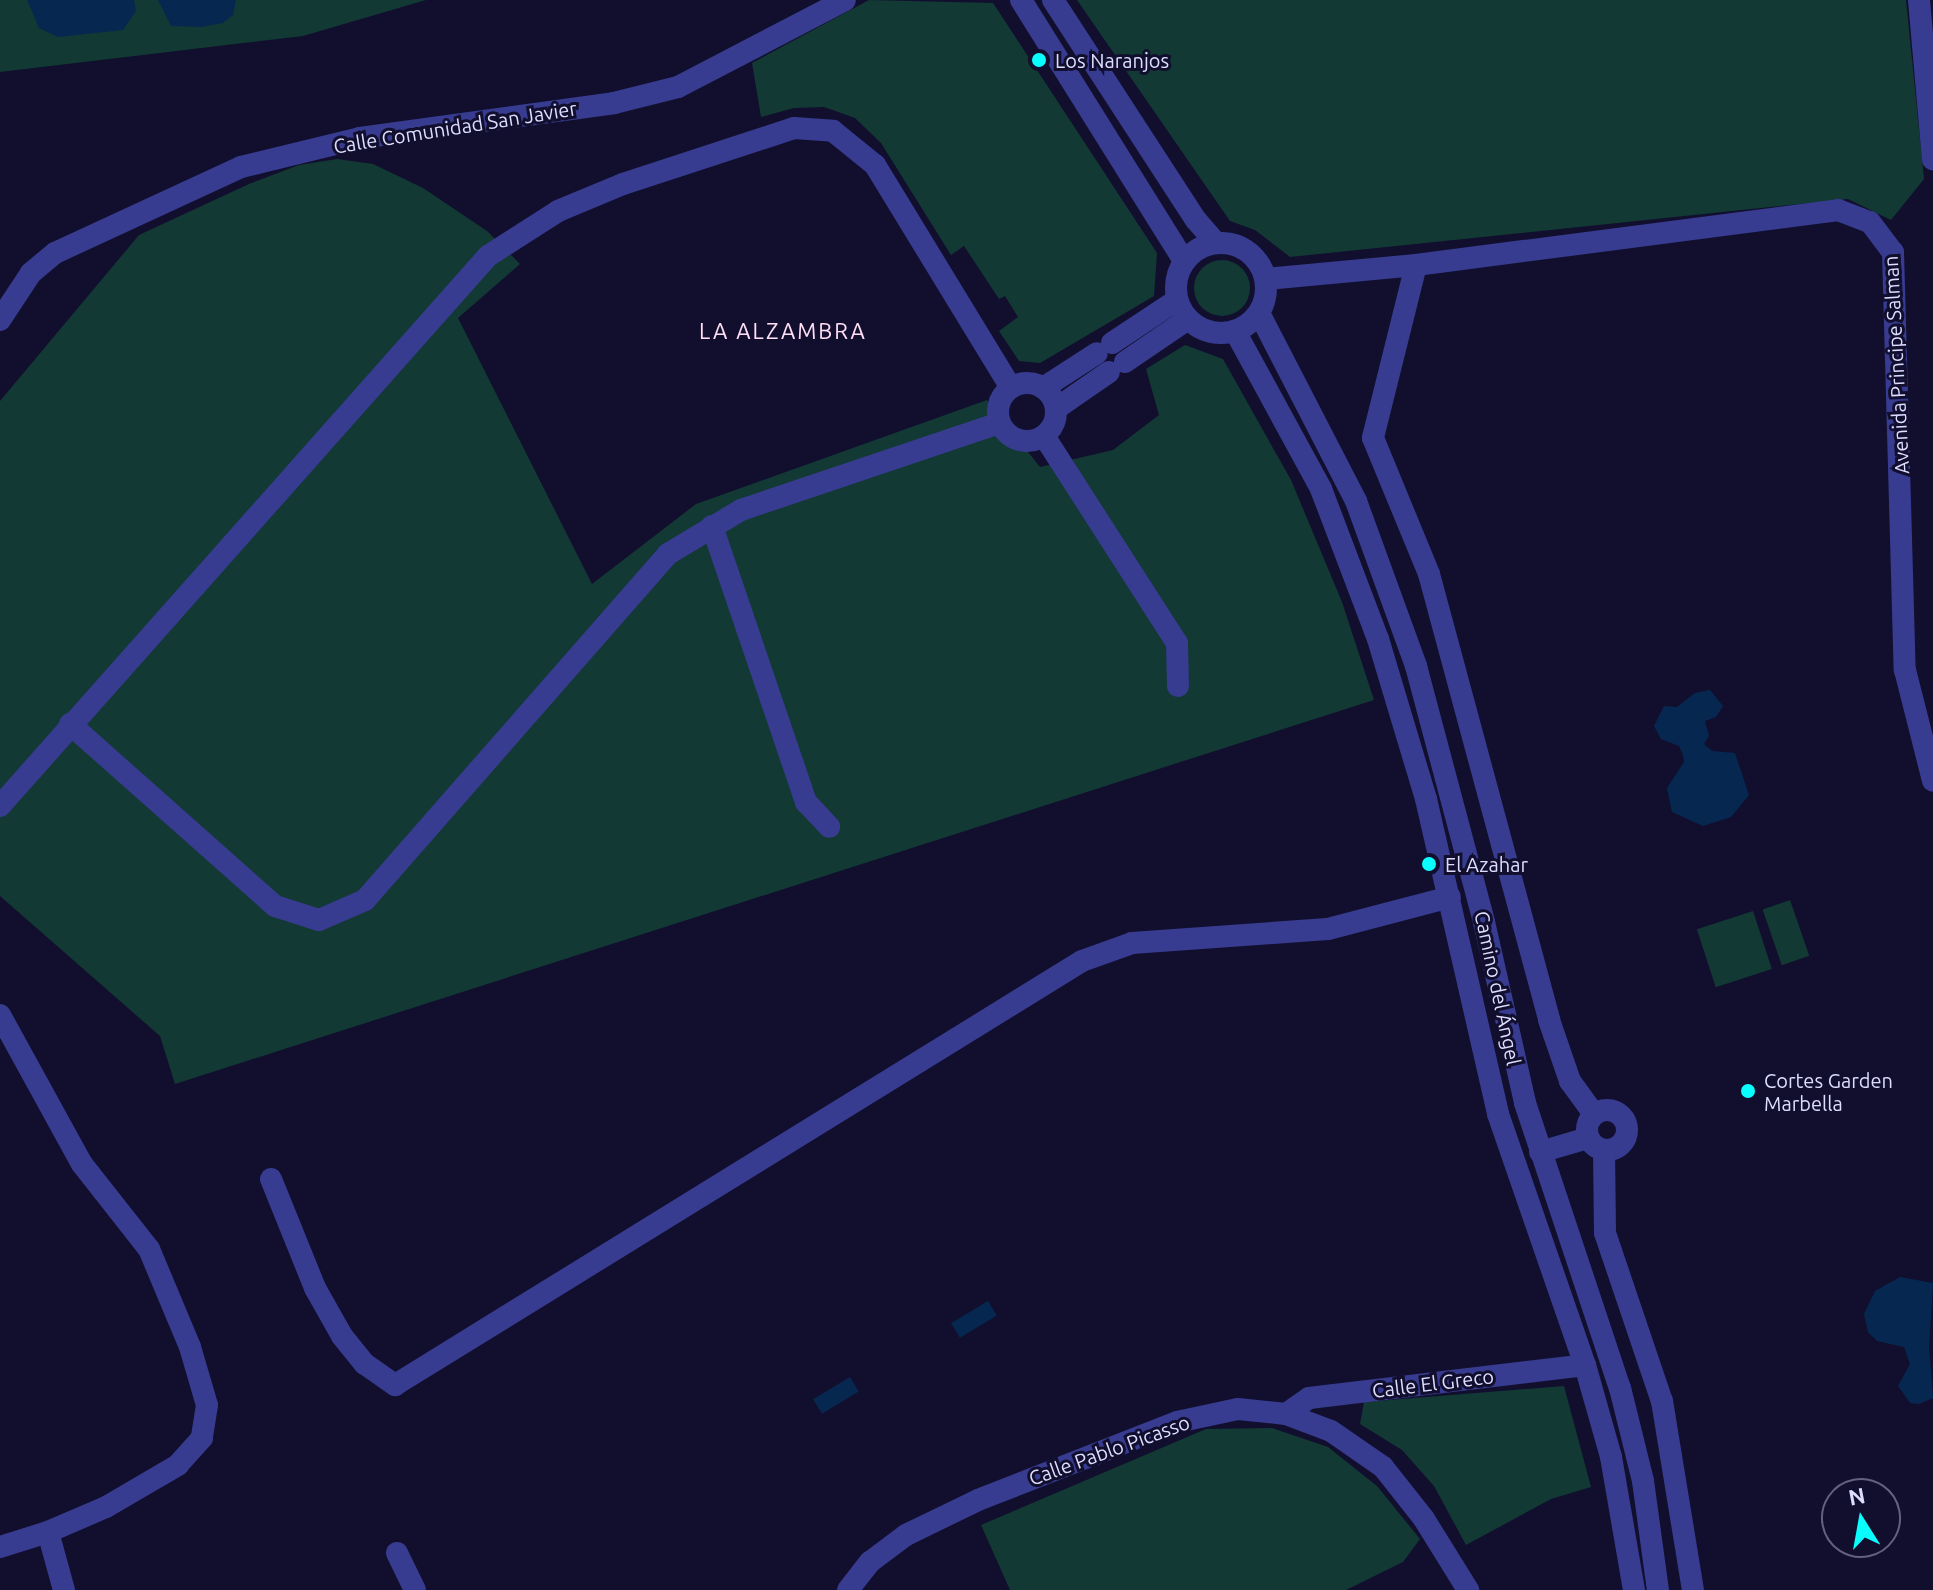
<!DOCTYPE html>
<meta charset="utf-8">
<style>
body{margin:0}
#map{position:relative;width:1933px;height:1590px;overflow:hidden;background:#120f2e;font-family:Ubuntu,sans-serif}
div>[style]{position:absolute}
.green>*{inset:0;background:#123934;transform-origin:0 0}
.round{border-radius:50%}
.water>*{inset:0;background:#062850;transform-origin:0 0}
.minor>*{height:22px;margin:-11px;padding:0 11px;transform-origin:11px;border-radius:11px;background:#373c91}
.minor>.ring{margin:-11px;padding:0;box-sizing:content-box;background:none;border:22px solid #373c91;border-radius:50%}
.tertiary>*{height:22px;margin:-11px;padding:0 11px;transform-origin:11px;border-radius:11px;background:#373c91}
.tertiary>.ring{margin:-11px;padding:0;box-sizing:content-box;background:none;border:22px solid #373c91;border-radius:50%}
.dots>*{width:22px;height:22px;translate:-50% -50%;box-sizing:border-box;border:4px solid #120f2e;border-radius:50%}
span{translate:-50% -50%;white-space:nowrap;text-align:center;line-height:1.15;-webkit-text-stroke:6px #120f2e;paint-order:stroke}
.poi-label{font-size:20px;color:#ddf}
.left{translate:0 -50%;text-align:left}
.street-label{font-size:20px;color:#ddf}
.neighbourhood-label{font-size:22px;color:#ffdff6;letter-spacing:2px}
.north{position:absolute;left:1821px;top:1478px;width:80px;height:80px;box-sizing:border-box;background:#120f2e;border:2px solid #636182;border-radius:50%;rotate:349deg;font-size:22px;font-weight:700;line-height:32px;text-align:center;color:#ddf}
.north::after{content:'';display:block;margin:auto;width:28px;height:36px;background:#09fdff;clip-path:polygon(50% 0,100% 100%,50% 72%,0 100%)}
</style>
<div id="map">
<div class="green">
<i style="clip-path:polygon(0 0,426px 0,303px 36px,0 72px)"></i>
<i style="clip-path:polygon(869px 0,993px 3px,1157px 253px,1154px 296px,1040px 363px,1019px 361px,999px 331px,1018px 317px,1005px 296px,999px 299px,964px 246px,951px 255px,881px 143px,855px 118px,824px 107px,794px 108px,761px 117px,752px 63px)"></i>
<i style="clip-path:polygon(1077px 0,1906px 0,1924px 179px,1891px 220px,1848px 199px,1290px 257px,1255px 230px,1230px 221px)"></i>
<i style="clip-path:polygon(337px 159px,373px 164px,423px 188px,487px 231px,520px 264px,458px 318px,592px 584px,696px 504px,987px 400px,1040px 467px,1113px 450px,1159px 415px,1146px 369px,1185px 345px,1223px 359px,1291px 480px,1342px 602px,1374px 700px,175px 1084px,160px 1036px,0 896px,0 401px,139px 235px,249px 184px,299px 165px)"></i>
<i class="round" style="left:1194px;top:260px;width:56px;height:56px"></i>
<i style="left:1790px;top:900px;width:59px;height:29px;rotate:71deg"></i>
<i style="left:1753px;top:911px;width:61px;height:59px;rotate:72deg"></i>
<i style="clip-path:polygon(1564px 1386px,1591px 1487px,1551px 1499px,1466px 1545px,1434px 1486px,1402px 1450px,1360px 1424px,1364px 1402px)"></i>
<i style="clip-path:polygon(1272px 1428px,1328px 1447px,1377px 1486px,1420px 1539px,1403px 1562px,1346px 1590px,1010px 1590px,981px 1525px,1206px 1429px)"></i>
</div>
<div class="water">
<i style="clip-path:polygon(27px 0,134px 0,136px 11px,123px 30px,58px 37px,39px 28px)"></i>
<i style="clip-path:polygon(158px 0,236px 0,233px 15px,223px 23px,201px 27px,171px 26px)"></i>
<i style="clip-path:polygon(1710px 690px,1723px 706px,1716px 717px,1705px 721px,1709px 736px,1704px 744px,1712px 751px,1735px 753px,1749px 795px,1731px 817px,1703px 826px,1672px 812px,1667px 788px,1684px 762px,1683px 755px,1679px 746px,1661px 739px,1654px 726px,1664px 706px,1677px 707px,1695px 693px)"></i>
<i style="clip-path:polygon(1900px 1277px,1933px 1283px,1929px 1347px,1933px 1398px,1919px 1404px,1910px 1403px,1898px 1386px,1910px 1364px,1904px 1347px,1877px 1341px,1868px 1332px,1864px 1314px,1875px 1291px)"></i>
<i style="left:988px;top:1301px;width:17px;height:43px;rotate:59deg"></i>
<i style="left:850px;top:1377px;width:17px;height:43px;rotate:59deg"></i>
</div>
<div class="minor">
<i style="left:1416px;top:265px;width:178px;rotate:104deg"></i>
<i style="left:1373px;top:438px;width:147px;rotate:67.6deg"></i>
<i style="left:1429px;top:574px;width:462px;rotate:74.9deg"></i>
<i style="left:1549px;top:1020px;width:65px;rotate:71deg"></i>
<i style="left:1570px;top:1081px;width:41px;rotate:54deg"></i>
<i style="left:1266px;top:279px;width:151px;rotate:-5.3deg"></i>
<i style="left:1416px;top:265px;width:426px;rotate:-7.4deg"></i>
<i style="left:1838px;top:210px;width:34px;rotate:21deg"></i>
<i style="left:1870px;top:222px;width:38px;rotate:53deg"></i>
<i style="left:1893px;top:252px;width:418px;rotate:88.4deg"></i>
<i style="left:1905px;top:670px;width:114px;rotate:75.8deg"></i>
<i style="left:0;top:320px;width:56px;rotate:-56.6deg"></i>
<i style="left:31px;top:273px;width:31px;rotate:-40deg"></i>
<i style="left:55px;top:253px;width:205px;rotate:-24.8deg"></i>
<i style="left:241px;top:167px;width:122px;rotate:-13.7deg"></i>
<i style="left:360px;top:138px;width:256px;rotate:-7.8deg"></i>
<i style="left:614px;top:103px;width:66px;rotate:-14deg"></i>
<i style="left:678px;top:87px;width:188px;rotate:-27.5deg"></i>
<i style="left:1112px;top:343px;width:78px;rotate:-33.5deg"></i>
<i style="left:1125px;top:362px;width:76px;rotate:-34.3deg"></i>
<i class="ring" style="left:998px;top:383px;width:36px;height:36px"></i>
<i style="left:1043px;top:388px;width:64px;rotate:-32.9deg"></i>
<i style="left:1057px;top:408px;width:63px;rotate:-34.7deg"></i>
<i style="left:1044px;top:436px;width:246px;rotate:57.3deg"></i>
<i style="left:1177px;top:643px;width:43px;rotate:88.7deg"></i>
<i style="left:712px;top:526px;width:292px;rotate:71.2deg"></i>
<i style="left:806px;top:802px;width:34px;rotate:47deg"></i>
<i style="left:70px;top:724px;width:274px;rotate:41.6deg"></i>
<i style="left:275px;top:906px;width:46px;rotate:17.7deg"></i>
<i style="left:319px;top:920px;width:50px;rotate:-23.5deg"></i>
<i style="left:365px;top:900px;width:460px;rotate:-48.8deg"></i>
<i style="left:668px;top:554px;width:85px;rotate:-31.1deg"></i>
<i style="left:741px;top:510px;width:273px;rotate:-18.6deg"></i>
<i style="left:0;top:806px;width:735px;rotate:-48.42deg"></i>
<i style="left:488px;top:256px;width:83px;rotate:-32.7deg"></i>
<i style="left:558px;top:211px;width:70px;rotate:-22.6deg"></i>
<i style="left:623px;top:184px;width:180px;rotate:-18.1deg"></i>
<i style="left:794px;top:128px;width:39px;rotate:4deg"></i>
<i style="left:833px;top:131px;width:54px;rotate:39deg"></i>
<i style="left:875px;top:165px;width:261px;rotate:58.6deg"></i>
<i style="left:0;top:1015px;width:170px;rotate:61.2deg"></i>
<i style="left:82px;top:1164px;width:108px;rotate:51.8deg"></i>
<i style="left:149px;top:1249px;width:106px;rotate:67.3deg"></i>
<i style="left:190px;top:1347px;width:60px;rotate:73.7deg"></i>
<i style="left:207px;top:1405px;width:33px;rotate:99deg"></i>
<i style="left:202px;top:1438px;width:36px;rotate:132deg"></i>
<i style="left:178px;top:1465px;width:83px;rotate:149.7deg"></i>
<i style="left:106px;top:1507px;width:63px;rotate:156.7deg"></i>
<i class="ring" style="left:1587px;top:1110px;width:18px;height:18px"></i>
<i style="left:1604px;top:1150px;width:83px;rotate:89.3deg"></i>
<i style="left:1605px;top:1233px;width:177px;rotate:71.3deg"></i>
<i style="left:1662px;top:1401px;width:192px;rotate:80.7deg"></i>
<i style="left:1540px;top:1152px;width:50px;rotate:-16.3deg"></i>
<i style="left:271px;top:1179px;width:118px;rotate:68deg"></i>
<i style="left:315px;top:1288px;width:55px;rotate:60.6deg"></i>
<i style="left:342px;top:1336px;width:36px;rotate:51deg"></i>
<i style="left:365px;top:1364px;width:37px;rotate:35deg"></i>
<i style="left:395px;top:1385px;width:807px;rotate:-31.68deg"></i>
<i style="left:1082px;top:961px;width:53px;rotate:-19.8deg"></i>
<i style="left:1132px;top:943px;width:196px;rotate:-4.1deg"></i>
<i style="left:1328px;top:929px;width:126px;rotate:-14.7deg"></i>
<i style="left:1286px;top:1414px;width:28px;rotate:-35deg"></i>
<i style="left:1309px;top:1398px;width:278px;rotate:-6.8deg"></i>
<i style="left:0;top:1547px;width:50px;rotate:-17.4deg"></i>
<i style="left:48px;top:1532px;width:60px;rotate:74.6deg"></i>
<i style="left:397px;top:1553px;width:41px;rotate:64.1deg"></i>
<i style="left:848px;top:1590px;width:36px;rotate:-52deg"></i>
<i style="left:870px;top:1562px;width:45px;rotate:-36.9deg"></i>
<i style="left:906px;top:1535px;width:80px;rotate:-25.9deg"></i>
<i style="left:978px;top:1500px;width:214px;rotate:-21.4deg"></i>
<i style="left:1177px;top:1422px;width:62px;rotate:-12deg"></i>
<i style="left:1238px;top:1409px;width:48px;rotate:5.9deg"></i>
<i style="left:1286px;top:1414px;width:48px;rotate:20.7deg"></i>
<i style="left:1331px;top:1431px;width:63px;rotate:34.7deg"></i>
<i style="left:1383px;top:1467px;width:66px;rotate:51.7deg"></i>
<i style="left:1424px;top:1519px;width:84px;rotate:58.2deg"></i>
</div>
<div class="tertiary">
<i style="left:1021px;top:0;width:308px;rotate:58deg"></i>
<i style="left:1053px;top:0;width:262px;rotate:57deg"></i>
<i style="left:1196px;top:220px;width:30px;rotate:49deg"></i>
<i style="left:1919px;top:0;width:160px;rotate:85deg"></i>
<i class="ring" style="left:1176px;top:243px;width:68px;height:68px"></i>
<i style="left:1259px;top:313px;width:212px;rotate:62.7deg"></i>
<i style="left:1356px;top:501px;width:176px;rotate:70deg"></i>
<i style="left:1416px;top:666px;width:265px;rotate:75.1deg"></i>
<i style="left:1484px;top:922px;width:186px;rotate:77.2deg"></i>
<i style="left:1525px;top:1103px;width:300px;rotate:71.6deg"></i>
<i style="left:1620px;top:1388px;width:96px;rotate:76.1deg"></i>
<i style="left:1643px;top:1481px;width:110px;rotate:82.2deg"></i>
<i style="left:1235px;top:331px;width:180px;rotate:61.4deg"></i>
<i style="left:1321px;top:489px;width:160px;rotate:69.2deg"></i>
<i style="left:1378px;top:639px;width:167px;rotate:73.3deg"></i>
<i style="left:1426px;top:799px;width:323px;rotate:77.1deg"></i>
<i style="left:1498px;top:1114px;width:266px;rotate:70.9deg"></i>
<i style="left:1585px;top:1365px;width:96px;rotate:74.2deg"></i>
<i style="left:1611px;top:1457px;width:135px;rotate:80.2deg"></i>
</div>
<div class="dots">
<i style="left:1039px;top:60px;background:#09fdff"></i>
<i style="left:1429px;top:864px;background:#09fdff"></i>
<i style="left:1748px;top:1091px;background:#09fdff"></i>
</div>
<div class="poi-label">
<span class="left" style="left:1055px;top:60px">Los Naranjos</span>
<span class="left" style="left:1445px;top:864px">El Azahar</span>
<span class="left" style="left:1764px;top:1092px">Cortes Garden<br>Marbella</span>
</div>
<div class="street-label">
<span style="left:455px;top:127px;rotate:-9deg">Calle Comunidad San Javier</span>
<span style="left:1896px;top:365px;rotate:-93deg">Avenida Principe Salman</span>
<span style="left:1498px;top:988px;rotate:78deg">Camino del Ángel</span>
<span style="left:1433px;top:1383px;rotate:-7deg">Calle El Greco</span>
<span style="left:1109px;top:1450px;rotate:-20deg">Calle Pablo Picasso</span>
</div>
<div class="neighbourhood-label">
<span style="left:783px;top:331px">LA ALZAMBRA</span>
</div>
<div class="north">N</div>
</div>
